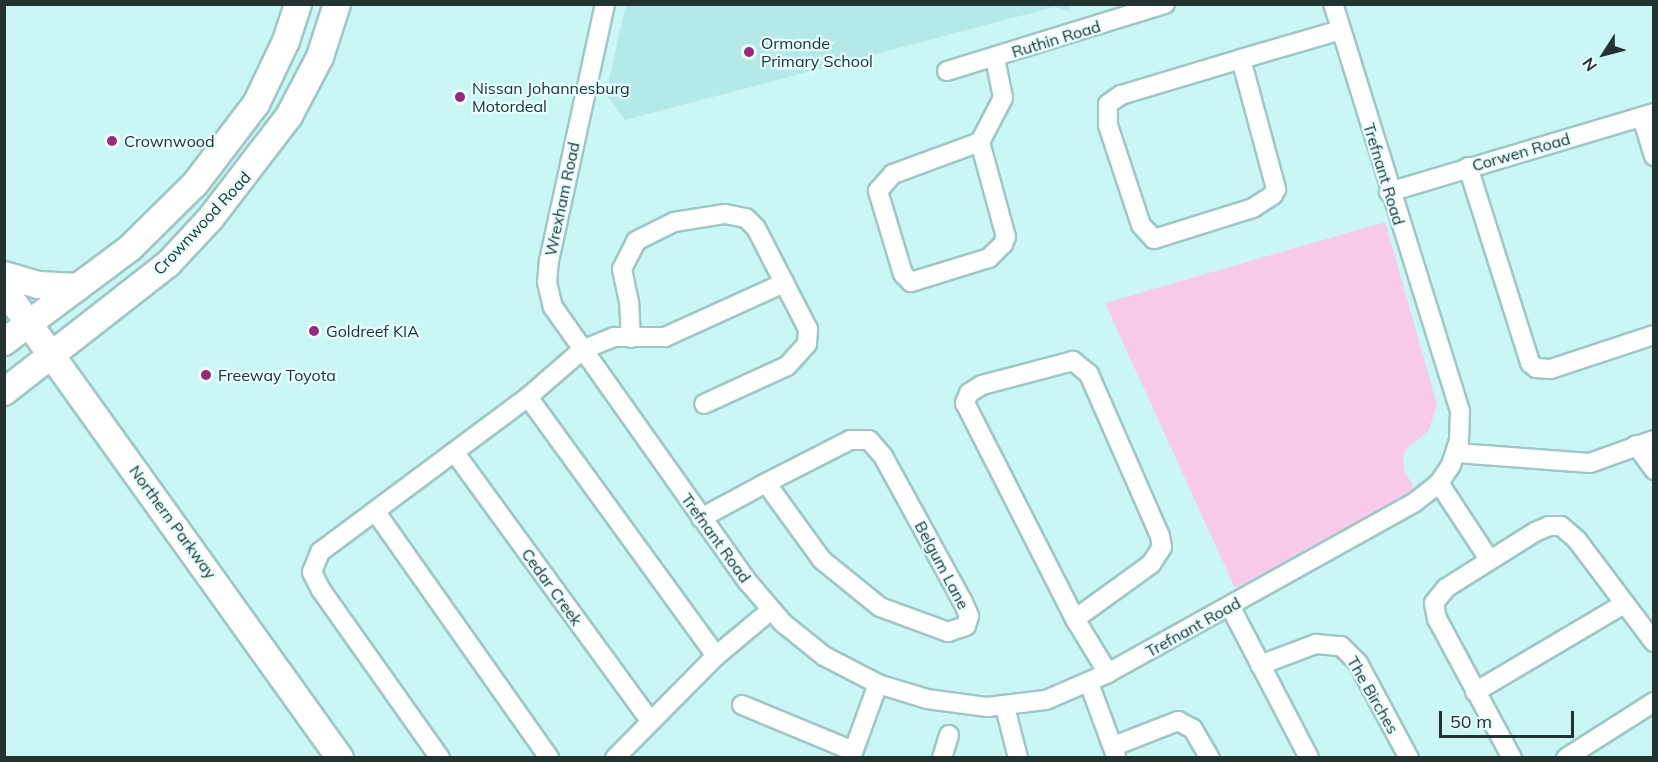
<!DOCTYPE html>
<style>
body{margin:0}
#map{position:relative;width:1658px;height:762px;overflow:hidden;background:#caf6f4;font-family:Mulish,sans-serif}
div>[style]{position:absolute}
.built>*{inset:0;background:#b5eae8}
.green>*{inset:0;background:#f9cbe8}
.roads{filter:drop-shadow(2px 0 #9ec8c6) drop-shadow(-2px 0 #9ec8c6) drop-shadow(0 2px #9ec8c6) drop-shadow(0 -2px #9ec8c6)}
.street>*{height:18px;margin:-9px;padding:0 9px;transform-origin:9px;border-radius:9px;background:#fff}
.secondary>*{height:26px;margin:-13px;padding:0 13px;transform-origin:13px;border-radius:13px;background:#fff}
.dots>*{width:16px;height:16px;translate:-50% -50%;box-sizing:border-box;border:3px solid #e5fffe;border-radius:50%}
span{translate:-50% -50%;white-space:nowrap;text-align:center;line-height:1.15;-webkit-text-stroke:4.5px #e5fffe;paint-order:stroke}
.street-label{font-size:16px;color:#223332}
.poi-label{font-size:16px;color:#223332}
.left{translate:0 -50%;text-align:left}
.frame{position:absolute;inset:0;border:6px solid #223332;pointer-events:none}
.north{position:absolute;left:1574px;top:24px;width:60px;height:60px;-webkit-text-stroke:4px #e5fffe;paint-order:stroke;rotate:234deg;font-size:16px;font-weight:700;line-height:24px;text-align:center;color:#223332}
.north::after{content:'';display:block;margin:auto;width:21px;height:27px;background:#223332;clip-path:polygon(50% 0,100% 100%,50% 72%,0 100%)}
.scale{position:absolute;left:1439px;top:711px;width:135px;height:27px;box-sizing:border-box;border:3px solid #223332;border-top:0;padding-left:8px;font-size:18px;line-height:21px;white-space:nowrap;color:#223332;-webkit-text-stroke:4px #e5fffe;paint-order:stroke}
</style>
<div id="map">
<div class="built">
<i style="clip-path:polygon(626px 5px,626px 4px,1071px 5px,1070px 11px,1054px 7px,625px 120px,606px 94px)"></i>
</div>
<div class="green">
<i style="clip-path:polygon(1385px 222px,1437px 404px,1429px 430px,1405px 450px,1403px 462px,1405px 474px,1413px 484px,1412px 493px,1235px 588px,1105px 303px)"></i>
</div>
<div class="roads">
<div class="street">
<i style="left:605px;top:4px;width:262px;rotate:102.3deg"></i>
<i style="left:549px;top:260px;width:22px;rotate:95deg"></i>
<i style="left:547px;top:282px;width:26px;rotate:77deg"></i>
<i style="left:553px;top:307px;width:337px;rotate:54.7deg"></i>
<i style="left:748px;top:582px;width:54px;rotate:49.5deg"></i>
<i style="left:783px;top:623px;width:53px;rotate:38.8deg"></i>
<i style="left:824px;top:656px;width:61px;rotate:27.4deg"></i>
<i style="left:878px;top:684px;width:51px;rotate:17deg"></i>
<i style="left:927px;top:699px;width:61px;rotate:7.6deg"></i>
<i style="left:987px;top:707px;width:59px;rotate:-6.8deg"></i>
<i style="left:1046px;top:700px;width:68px;rotate:-23.5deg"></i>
<i style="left:1108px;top:673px;width:351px;rotate:-29.1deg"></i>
<i style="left:1415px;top:502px;width:31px;rotate:-38deg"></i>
<i style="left:1439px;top:483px;width:22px;rotate:-56deg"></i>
<i style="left:1451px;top:465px;width:25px;rotate:-72deg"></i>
<i style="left:1459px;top:441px;width:30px;rotate:-88deg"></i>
<i style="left:1460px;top:411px;width:426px;rotate:-107.3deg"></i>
<i style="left:1241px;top:59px;width:135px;rotate:74.9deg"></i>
<i style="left:1276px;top:189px;width:7px;rotate:117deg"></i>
<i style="left:1273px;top:195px;width:24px;rotate:147deg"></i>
<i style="left:1253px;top:208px;width:104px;rotate:162.6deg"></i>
<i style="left:1154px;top:239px;width:19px;rotate:-133deg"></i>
<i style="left:1141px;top:225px;width:105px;rotate:-108.3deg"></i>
<i style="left:1108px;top:125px;width:21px;rotate:-90deg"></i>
<i style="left:1108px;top:104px;width:16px;rotate:-35deg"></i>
<i style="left:1121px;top:95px;width:125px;rotate:-16.7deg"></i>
<i style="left:1241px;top:59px;width:104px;rotate:-16.2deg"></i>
<i style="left:947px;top:71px;width:228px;rotate:-17.1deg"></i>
<i style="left:1642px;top:117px;width:41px;rotate:72.9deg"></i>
<i style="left:980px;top:142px;width:98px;rotate:74.7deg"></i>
<i style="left:1006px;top:237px;width:8px;rotate:113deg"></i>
<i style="left:1003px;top:244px;width:20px;rotate:135deg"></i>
<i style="left:989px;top:258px;width:82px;rotate:162.9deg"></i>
<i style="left:911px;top:282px;width:11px;rotate:-135deg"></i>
<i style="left:903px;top:274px;width:87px;rotate:-106.8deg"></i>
<i style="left:878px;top:191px;width:23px;rotate:-49deg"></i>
<i style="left:893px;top:174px;width:93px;rotate:-20.2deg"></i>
<i style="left:980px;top:142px;width:50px;rotate:-62.4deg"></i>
<i style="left:1003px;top:98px;width:41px;rotate:-101.3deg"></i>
<i style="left:1468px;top:167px;width:206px;rotate:72.4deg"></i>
<i style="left:1530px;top:363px;width:8px;rotate:40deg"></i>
<i style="left:1536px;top:368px;width:15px;rotate:4deg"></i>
<i style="left:1551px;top:369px;width:108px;rotate:-18.3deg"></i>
<i style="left:1389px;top:192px;width:277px;rotate:-16.6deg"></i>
<i style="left:631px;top:338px;width:36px;rotate:-93deg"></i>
<i style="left:629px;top:302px;width:34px;rotate:-102deg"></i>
<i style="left:622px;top:269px;width:31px;rotate:-63deg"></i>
<i style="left:636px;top:241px;width:42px;rotate:-26.6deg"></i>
<i style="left:674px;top:222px;width:52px;rotate:-8.9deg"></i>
<i style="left:725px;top:214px;width:21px;rotate:11deg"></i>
<i style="left:746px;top:218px;width:14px;rotate:45deg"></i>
<i style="left:756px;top:228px;width:114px;rotate:62.8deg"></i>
<i style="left:808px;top:329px;width:15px;rotate:94deg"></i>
<i style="left:807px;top:344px;width:30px;rotate:132deg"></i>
<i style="left:787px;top:366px;width:91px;rotate:155.4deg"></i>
<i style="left:528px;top:397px;width:320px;rotate:54deg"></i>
<i style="left:1636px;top:445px;width:31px;rotate:54deg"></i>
<i style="left:455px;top:453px;width:331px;rotate:53.9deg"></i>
<i style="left:1457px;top:453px;width:133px;rotate:4.3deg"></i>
<i style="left:1590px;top:463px;width:68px;rotate:-19.8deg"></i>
<i style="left:1439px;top:483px;width:91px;rotate:56.7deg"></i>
<i style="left:375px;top:511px;width:302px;rotate:54.8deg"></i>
<i style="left:701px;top:518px;width:74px;rotate:-28.3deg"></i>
<i style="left:766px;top:483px;width:94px;rotate:-27.1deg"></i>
<i style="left:850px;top:440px;width:19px"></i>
<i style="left:869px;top:440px;width:21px;rotate:49deg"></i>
<i style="left:883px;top:456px;width:164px;rotate:61.3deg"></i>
<i style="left:962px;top:600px;width:17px;rotate:66deg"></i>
<i style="left:969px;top:616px;width:10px;rotate:107deg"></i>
<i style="left:966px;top:626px;width:19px;rotate:162deg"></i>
<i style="left:948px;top:632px;width:72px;rotate:-159.8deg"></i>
<i style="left:880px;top:607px;width:75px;rotate:-141deg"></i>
<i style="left:822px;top:560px;width:95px;rotate:-126deg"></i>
<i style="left:1230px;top:606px;width:171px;rotate:62.5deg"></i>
<i style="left:1075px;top:619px;width:94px;rotate:-35.9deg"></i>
<i style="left:1151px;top:564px;width:20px;rotate:-57deg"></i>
<i style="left:1162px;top:547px;width:11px;rotate:-100deg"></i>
<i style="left:1160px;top:536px;width:177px;rotate:-113.7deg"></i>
<i style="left:1089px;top:374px;width:21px;rotate:-141deg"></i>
<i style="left:1073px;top:361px;width:94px;rotate:165.2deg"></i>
<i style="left:982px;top:385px;width:15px;rotate:148deg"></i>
<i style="left:969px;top:393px;width:11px;rotate:112deg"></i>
<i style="left:965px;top:403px;width:242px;rotate:63deg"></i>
<i style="left:1075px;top:619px;width:63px;rotate:58.6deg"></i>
<i style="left:1260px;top:665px;width:60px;rotate:-20.6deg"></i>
<i style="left:1316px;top:644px;width:25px;rotate:5deg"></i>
<i style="left:1341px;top:646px;width:24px;rotate:45deg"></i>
<i style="left:1358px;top:663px;width:108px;rotate:61.8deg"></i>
<i style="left:1089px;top:683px;width:78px;rotate:69.7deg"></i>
<i style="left:1475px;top:692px;width:173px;rotate:-30.6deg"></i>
<i style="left:742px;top:705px;width:120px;rotate:22.5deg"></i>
<i style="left:1005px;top:707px;width:53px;rotate:75.7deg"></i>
<i style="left:1114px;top:746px;width:69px;rotate:-21.3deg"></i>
<i style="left:1178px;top:721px;width:17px;rotate:28deg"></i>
<i style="left:1193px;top:729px;width:34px;rotate:60deg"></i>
<i style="left:440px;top:758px;width:206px;rotate:-125.3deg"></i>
<i style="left:321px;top:590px;width:20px;rotate:-117deg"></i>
<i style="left:312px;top:572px;width:22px;rotate:-68deg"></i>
<i style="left:320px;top:552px;width:259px;rotate:-36.7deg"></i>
<i style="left:528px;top:397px;width:72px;rotate:-41deg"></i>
<i style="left:582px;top:350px;width:35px;rotate:-22deg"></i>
<i style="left:614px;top:337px;width:51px"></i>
<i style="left:665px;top:337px;width:131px;rotate:-24.4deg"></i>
<i style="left:615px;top:758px;width:144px;rotate:-45.3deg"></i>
<i style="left:716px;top:656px;width:72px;rotate:-39.9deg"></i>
<i style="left:851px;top:758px;width:79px;rotate:-70deg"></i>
<i style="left:942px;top:758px;width:24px;rotate:-73deg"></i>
<i style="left:1512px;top:758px;width:158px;rotate:-118.3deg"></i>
<i style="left:1437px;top:619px;width:16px;rotate:-101deg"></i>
<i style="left:1434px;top:603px;width:19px;rotate:-51deg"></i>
<i style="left:1446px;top:588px;width:105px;rotate:-32.2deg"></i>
<i style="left:1535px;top:532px;width:15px;rotate:-23deg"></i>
<i style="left:1549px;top:526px;width:12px"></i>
<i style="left:1561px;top:526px;width:21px;rotate:41deg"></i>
<i style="left:1577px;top:540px;width:128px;rotate:53deg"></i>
<i style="left:1566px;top:758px;width:104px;rotate:-32.5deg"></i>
</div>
<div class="secondary">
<i style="left:4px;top:275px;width:35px;rotate:16deg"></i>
<i style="left:38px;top:285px;width:40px;rotate:2.9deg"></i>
<i style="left:4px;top:289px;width:577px;rotate:54.38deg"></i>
<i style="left:4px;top:342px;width:157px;rotate:-36.7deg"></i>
<i style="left:130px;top:248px;width:91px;rotate:-44.6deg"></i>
<i style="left:195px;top:184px;width:101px;rotate:-52.7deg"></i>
<i style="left:256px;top:104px;width:70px;rotate:-64.5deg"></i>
<i style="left:286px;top:41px;width:39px;rotate:-72deg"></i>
<i style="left:4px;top:392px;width:208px;rotate:-38deg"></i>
<i style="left:168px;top:264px;width:62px;rotate:-47deg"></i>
<i style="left:210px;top:219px;width:130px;rotate:-52.5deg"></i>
<i style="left:289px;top:116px;width:67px;rotate:-62.3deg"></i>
<i style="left:320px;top:57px;width:56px;rotate:-72.2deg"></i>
</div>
</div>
<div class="dots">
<i style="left:749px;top:52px;background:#9d267f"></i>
<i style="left:460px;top:97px;background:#9d267f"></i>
<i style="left:112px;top:141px;background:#9d267f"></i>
<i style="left:314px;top:331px;background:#9d267f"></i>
<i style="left:206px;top:375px;background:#9d267f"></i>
</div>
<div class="street-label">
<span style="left:1056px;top:39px;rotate:-17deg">Ruthin Road</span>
<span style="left:1521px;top:152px;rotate:-16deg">Corwen Road</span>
<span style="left:1384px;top:174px;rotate:73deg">Trefnant Road</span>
<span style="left:562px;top:199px;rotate:-78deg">Wrexham Road</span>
<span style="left:202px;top:223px;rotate:-47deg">Crownwood Road</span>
<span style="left:173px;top:522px;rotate:54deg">Northern Parkway</span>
<span style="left:716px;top:538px;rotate:54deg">Trefnant Road</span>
<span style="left:942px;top:565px;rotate:62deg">Belgum Lane</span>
<span style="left:552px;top:587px;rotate:54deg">Cedar Creek</span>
<span style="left:1193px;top:627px;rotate:-29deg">Trefnant Road</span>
<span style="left:1373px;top:695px;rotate:60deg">The Birches</span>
</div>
<div class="poi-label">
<span class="left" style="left:761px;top:52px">Ormonde<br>Primary School</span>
<span class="left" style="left:472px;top:97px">Nissan Johannesburg<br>Motordeal</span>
<span class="left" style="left:124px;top:141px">Crownwood</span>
<span class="left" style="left:326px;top:331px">Goldreef KIA</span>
<span class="left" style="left:218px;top:375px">Freeway Toyota</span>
</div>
<div class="frame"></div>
<div class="north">N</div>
<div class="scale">50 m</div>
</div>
